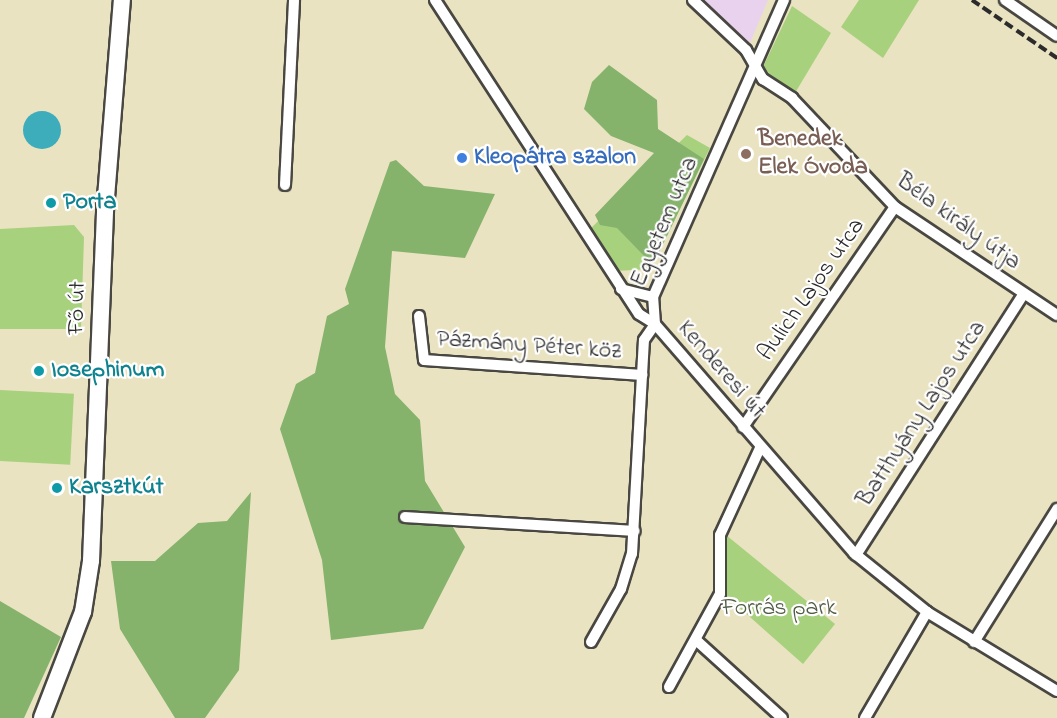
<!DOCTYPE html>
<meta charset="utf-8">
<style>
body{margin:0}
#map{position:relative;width:1057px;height:718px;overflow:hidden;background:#eae3c1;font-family:"Indie Flower",sans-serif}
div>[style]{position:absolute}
.built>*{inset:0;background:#e8d2ee}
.green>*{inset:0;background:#a7d17d;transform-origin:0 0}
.forest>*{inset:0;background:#85b36c}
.water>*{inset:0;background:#3dacbb}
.round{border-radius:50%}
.roads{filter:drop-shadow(2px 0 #484742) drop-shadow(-2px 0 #484742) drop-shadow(0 2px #484742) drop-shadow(0 -2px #484742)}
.street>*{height:10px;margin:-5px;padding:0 5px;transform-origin:5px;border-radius:5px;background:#fff}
.primary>*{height:16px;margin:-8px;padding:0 8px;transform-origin:8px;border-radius:8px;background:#fff}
.rail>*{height:4px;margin-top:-2px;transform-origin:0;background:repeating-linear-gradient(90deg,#2b2b2b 0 9px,transparent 0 13.5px)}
.dots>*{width:16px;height:16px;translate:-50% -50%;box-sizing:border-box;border:3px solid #fff;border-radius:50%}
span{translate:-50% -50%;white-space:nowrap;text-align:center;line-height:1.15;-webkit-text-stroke:4.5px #fff;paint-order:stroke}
.education-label{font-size:24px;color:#785e54;font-weight:700}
.left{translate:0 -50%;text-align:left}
.shop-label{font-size:24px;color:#366cbe;font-weight:700}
.culture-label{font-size:24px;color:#0d838f;font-weight:700}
.street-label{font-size:24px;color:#2b2b2b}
.park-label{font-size:24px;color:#505d44}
</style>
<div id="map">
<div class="built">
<i style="clip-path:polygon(702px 0,768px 0,750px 43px)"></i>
</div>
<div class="green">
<i style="clip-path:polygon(859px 0,919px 0,883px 58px,841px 27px)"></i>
<i style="clip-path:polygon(792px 6px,831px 33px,792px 98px,763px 67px)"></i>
<i style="clip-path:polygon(687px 135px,710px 148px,650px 269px,616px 271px,589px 230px)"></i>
<i style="clip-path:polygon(74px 225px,84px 237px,81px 329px,0 329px,0 229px)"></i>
<i style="left:0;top:390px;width:74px;height:71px;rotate:3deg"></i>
<i style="clip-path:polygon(726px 535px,835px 624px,803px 664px,724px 594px)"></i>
</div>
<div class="forest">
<i style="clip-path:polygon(609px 65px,657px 100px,658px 129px,704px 159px,657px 257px,649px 261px,617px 228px,600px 225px,595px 215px,654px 153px,611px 136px,584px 109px,592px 82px)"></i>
<i style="clip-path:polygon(396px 160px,424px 186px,495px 194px,465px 258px,392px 251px,385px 347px,395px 394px,420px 420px,425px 481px,465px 547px,423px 629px,331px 640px,322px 560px,280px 429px,296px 384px,315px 373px,327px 316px,349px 304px,345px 289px,390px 162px)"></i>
<i style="clip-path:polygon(251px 492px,239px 670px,205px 718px,175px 718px,120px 629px,111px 561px,155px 561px,198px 523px,227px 521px)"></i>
<i style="clip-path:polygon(0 601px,61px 637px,24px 718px,0 718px)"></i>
</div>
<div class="water">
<i class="round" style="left:23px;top:111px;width:38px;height:38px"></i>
</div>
<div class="roads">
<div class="street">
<i style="left:435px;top:0;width:374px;rotate:57deg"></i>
<i style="left:639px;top:314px;width:19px;rotate:32deg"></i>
<i style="left:655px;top:324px;width:303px;rotate:49deg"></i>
<i style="left:854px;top:553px;width:94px;rotate:38.9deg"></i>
<i style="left:927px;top:612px;width:152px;rotate:31.3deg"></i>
<i style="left:693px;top:0;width:73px;rotate:43.3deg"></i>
<i style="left:746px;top:50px;width:34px;rotate:60deg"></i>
<i style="left:763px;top:79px;width:35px;rotate:33deg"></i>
<i style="left:792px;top:98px;width:150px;rotate:46.6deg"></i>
<i style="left:895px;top:207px;width:195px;rotate:33.7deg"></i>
<i style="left:1005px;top:0;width:63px;rotate:34.7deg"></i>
<i style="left:285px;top:185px;width:185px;rotate:-87.2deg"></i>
<i style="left:621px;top:289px;width:33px;rotate:14deg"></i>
<i style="left:419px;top:316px;width:44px;rotate:83.5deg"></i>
<i style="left:424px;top:360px;width:219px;rotate:3.9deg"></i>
<i style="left:743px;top:427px;width:267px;rotate:-55.4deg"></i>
<i style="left:405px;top:517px;width:230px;rotate:3.5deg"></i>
<i style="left:856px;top:555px;width:309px;rotate:-57.3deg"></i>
<i style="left:696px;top:640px;width:116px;rotate:42.2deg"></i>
<i style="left:591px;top:642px;width:61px;rotate:-60.5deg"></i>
<i style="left:621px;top:589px;width:37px;rotate:-73deg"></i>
<i style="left:632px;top:554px;width:214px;rotate:-86.8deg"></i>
<i style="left:644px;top:340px;width:19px;rotate:-55deg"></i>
<i style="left:655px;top:324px;width:27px;rotate:-94deg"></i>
<i style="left:653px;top:297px;width:325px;rotate:-66.2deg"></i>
<i style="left:974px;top:642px;width:157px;rotate:-58deg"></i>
<i style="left:669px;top:687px;width:106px;rotate:-61.3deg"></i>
<i style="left:720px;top:594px;width:59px;rotate:-90deg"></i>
<i style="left:720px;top:535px;width:96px;rotate:-65.3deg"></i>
<i style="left:865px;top:718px;width:123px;rotate:-59.7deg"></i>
</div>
<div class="primary">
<i style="left:42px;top:718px;width:114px;rotate:-68.9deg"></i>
<i style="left:83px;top:612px;width:52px;rotate:-81.1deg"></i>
<i style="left:91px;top:561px;width:351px;rotate:-87.7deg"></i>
<i style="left:105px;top:210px;width:211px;rotate:-85.4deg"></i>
</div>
</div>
<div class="rail">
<i style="left:972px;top:0;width:103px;rotate:34.3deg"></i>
</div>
<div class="dots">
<i style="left:746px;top:154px;background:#8d6e63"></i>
<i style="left:462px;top:158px;background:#3f7fe0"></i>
<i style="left:51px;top:203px;background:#0f9aa8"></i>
<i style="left:39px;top:371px;background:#0f9aa8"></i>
<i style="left:57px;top:488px;background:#0f9aa8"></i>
</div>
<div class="education-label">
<span class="left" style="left:758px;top:154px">Benedek<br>Elek Óvoda</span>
</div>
<div class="shop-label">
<span class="left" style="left:474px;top:158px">Kleopátra szalon</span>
</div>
<div class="culture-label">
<span class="left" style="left:63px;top:203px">Porta</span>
<span class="left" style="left:51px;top:371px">Iosephinum</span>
<span class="left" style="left:69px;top:488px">Karsztkút</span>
</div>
<div class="street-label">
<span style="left:665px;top:222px;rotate:-67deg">Egyetem utca</span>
<span style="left:958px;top:222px;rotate:36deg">Béla király útja</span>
<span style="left:812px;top:290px;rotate:-55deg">Aulich Lajos utca</span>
<span style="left:78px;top:308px;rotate:-88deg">Fő út</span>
<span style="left:529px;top:346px;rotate:4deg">Pázmány Péter köz</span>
<span style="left:721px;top:370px;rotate:49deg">Kenderesi út</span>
<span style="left:922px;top:414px;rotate:-57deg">Batthyány Lajos utca</span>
</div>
<div class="park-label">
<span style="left:779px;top:609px">Forrás park</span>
</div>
</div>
